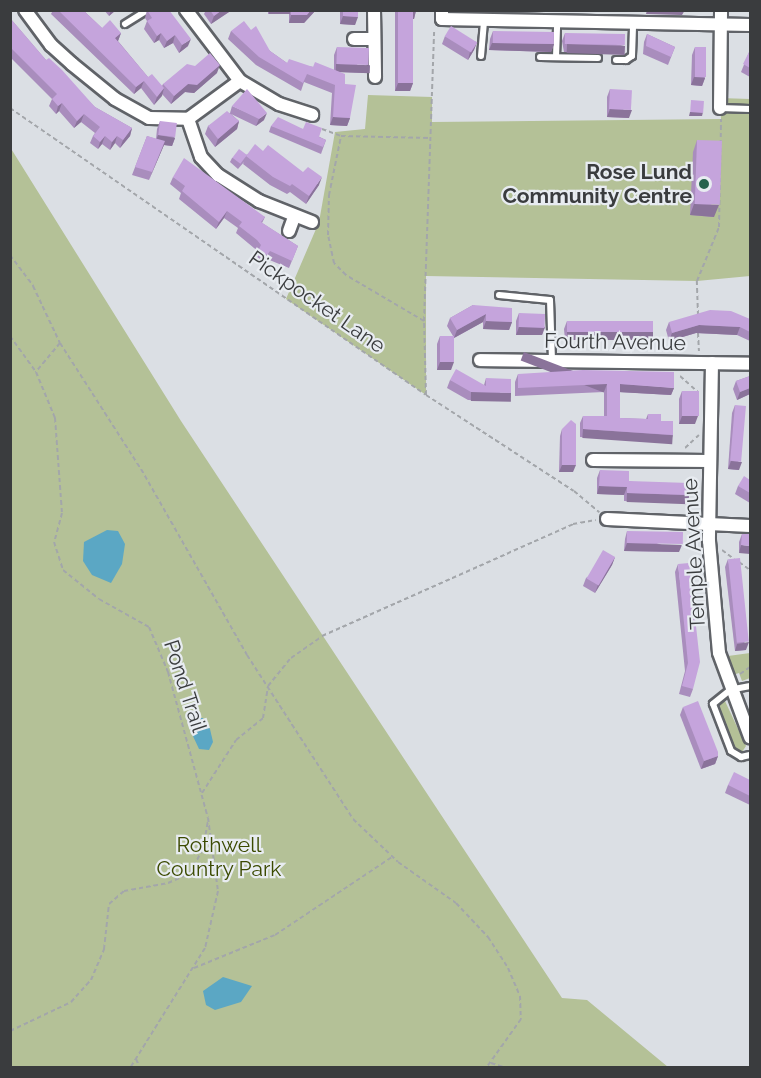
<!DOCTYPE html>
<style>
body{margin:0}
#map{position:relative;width:761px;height:1078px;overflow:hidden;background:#dbdfe4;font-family:Raleway,sans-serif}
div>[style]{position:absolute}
.green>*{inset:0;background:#b4c197}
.water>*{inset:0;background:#5ba7c4}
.path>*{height:2px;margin-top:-1px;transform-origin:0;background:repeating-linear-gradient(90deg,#a3a6aa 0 4.5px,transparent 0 7.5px)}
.roads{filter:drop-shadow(2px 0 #606368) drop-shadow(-2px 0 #606368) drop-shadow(0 2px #606368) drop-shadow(0 -2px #606368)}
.service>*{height:6px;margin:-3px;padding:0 3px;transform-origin:3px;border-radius:3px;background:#fff}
.minor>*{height:12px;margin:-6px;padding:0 6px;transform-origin:6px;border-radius:6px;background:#fff}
.wall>*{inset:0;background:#a98dbd}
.shaded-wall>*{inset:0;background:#8a739a;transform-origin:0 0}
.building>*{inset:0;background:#c5a4dc;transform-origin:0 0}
.dots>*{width:16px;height:16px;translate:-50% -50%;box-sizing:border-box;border:3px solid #e8ecf1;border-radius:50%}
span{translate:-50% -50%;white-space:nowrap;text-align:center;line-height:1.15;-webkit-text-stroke:4.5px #e8ecf1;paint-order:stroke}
.poi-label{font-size:21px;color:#3a3c3e;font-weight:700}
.right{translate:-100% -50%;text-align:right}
.street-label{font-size:21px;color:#3a3c3e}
.park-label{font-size:21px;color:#3b4a00}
.frame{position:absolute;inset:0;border:12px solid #3a3c3e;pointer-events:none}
</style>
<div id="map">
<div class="green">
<i style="clip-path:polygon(368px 95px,432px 97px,432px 122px,721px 119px,720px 98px,750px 99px,750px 276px,697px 281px,426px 276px,426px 395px,286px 299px,319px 222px,335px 132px,365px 129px)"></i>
<i style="clip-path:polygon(10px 147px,181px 421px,562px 998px,587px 1000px,668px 1067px,11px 1067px)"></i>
<i style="clip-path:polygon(750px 653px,750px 678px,742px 681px,739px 673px,733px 675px,728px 656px)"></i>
<i style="clip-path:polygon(725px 701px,746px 746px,742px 752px,732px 745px,720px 716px,720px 703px)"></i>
</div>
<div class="water">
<i style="clip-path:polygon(107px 530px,118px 531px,125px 544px,122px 564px,111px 583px,92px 575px,83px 561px,84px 542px)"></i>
<i style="clip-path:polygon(191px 718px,203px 718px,210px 729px,213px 742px,209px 750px,199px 749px,192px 734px)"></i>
<i style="clip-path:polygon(223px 977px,252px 986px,241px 1002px,215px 1010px,206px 1005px,203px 991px)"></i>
</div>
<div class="path">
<i style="left:10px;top:108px;width:505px;rotate:34.6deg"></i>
<i style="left:426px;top:395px;width:176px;rotate:33deg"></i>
<i style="left:574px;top:491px;width:33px;rotate:40deg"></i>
<i style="left:322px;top:129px;width:20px;rotate:20deg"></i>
<i style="left:10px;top:255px;width:39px;rotate:53deg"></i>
<i style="left:33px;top:286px;width:63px;rotate:64.7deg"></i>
<i style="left:60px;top:343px;width:38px;rotate:130deg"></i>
<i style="left:36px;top:372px;width:50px;rotate:67.6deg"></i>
<i style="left:55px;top:418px;width:95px;rotate:85.8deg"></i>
<i style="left:62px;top:513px;width:30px;rotate:105deg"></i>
<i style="left:54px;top:542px;width:29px;rotate:72deg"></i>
<i style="left:63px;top:570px;width:46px;rotate:38.9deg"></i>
<i style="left:99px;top:599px;width:57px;rotate:29.2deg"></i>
<i style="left:149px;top:627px;width:49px;rotate:67.1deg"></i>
<i style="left:168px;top:672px;width:151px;rotate:74.7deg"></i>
<i style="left:208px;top:818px;width:74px;rotate:82.2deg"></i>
<i style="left:218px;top:891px;width:58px;rotate:102.8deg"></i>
<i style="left:205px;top:948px;width:142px;rotate:122deg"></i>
<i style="left:698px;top:315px;width:34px;rotate:-92deg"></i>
<i style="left:697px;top:281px;width:58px;rotate:-67.8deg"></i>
<i style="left:719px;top:227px;width:108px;rotate:-88.9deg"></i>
<i style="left:424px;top:321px;width:91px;rotate:-149.5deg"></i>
<i style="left:346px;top:275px;width:17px;rotate:-135deg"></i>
<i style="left:334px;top:263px;width:29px;rotate:-102deg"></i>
<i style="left:328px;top:235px;width:40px;rotate:-88.6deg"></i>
<i style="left:329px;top:195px;width:60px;rotate:-78.5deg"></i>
<i style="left:341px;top:136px;width:90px;rotate:1.3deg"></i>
<i style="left:698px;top:333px;width:18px;rotate:87deg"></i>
<i style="left:10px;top:336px;width:44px;rotate:54.2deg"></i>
<i style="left:60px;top:343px;width:150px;rotate:57.3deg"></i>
<i style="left:141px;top:469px;width:214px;rotate:60.3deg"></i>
<i style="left:247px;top:655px;width:195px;rotate:57.1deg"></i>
<i style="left:353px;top:819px;width:62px;rotate:43.7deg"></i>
<i style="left:398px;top:862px;width:71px;rotate:35.3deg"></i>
<i style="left:456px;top:903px;width:47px;rotate:46.7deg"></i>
<i style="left:488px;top:937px;width:37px;rotate:57deg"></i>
<i style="left:508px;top:968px;width:30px;rotate:67deg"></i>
<i style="left:520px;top:996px;width:23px;rotate:88deg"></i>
<i style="left:521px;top:1019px;width:60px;rotate:125.5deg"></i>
<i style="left:680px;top:376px;width:24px;rotate:42deg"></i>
<i style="left:426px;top:395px;width:74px;rotate:-91.5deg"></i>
<i style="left:424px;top:321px;width:292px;rotate:-88deg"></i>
<i style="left:685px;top:448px;width:19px;rotate:-43deg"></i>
<i style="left:722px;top:550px;width:15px;rotate:37deg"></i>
<i style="left:739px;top:562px;width:14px;rotate:36deg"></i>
<i style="left:740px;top:674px;width:12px;rotate:-35deg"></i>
<i style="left:202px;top:793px;width:63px;rotate:-57.3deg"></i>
<i style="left:236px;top:740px;width:35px;rotate:-39deg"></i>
<i style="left:263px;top:718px;width:32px;rotate:-81deg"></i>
<i style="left:268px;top:686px;width:36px;rotate:-51deg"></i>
<i style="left:291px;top:658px;width:38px;rotate:-35deg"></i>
<i style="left:322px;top:636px;width:275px;rotate:-24deg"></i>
<i style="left:573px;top:524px;width:23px;rotate:-10deg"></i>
<i style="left:194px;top:968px;width:87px;rotate:-22.2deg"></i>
<i style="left:275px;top:935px;width:141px;rotate:-33.7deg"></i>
<i style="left:10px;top:1031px;width:68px;rotate:-25.4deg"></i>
<i style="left:71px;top:1002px;width:30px;rotate:-48deg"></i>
<i style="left:91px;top:980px;width:34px;rotate:-67deg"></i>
<i style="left:104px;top:949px;width:45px;rotate:-83.7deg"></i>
<i style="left:109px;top:904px;width:20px;rotate:-41deg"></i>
<i style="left:124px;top:891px;width:45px;rotate:-10.3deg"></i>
<i style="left:168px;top:883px;width:24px;rotate:-24deg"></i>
<i style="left:190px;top:873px;width:27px;rotate:-62deg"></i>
<i style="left:203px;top:849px;width:28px;rotate:-80deg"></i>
<i style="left:136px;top:1059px;width:10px;rotate:66deg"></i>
<i style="left:491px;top:1063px;width:16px;rotate:18deg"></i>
<i style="left:512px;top:1068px;width:14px"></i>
</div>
<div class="roads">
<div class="service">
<i style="left:125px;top:24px;width:26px;rotate:-32deg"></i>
<i style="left:481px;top:56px;width:36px;rotate:-85deg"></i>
<i style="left:540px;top:57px;width:58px;rotate:1deg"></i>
<i style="left:556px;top:57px;width:35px;rotate:-88deg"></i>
<i style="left:616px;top:60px;width:10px"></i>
<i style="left:626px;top:60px;width:7px;rotate:-34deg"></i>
<i style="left:632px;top:56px;width:33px;rotate:-88deg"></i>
<i style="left:720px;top:108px;width:30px;rotate:2deg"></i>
<i style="left:499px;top:295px;width:51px;rotate:5.6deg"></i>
<i style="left:550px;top:300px;width:60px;rotate:88.1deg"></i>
<i style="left:750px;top:686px;width:20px;rotate:169deg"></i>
<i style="left:730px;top:690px;width:22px;rotate:141deg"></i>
<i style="left:713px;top:704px;width:50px;rotate:69deg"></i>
<i style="left:731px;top:751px;width:12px;rotate:31deg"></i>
<i style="left:741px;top:757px;width:9px;rotate:-13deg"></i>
</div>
<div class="minor">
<i style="left:25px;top:10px;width:44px;rotate:53.4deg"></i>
<i style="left:51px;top:45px;width:28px;rotate:42deg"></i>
<i style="left:72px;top:64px;width:55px;rotate:39.1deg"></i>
<i style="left:115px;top:99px;width:39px;rotate:29deg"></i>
<i style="left:149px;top:118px;width:39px;rotate:1deg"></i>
<i style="left:188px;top:119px;width:64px;rotate:-36.2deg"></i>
<i style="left:186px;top:10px;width:89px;rotate:52.7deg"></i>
<i style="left:240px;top:81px;width:45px;rotate:30.5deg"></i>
<i style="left:279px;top:104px;width:35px;rotate:18deg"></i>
<i style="left:374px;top:10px;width:67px;rotate:89.1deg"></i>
<i style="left:442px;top:10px;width:9px;rotate:90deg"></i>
<i style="left:442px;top:19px;width:308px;rotate:1.1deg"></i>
<i style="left:354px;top:39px;width:19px"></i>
<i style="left:720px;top:108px;width:98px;rotate:-89.4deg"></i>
<i style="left:188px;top:119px;width:40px;rotate:71.1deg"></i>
<i style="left:201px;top:157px;width:25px;rotate:47deg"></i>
<i style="left:218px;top:175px;width:49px;rotate:32.4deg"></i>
<i style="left:259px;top:201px;width:57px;rotate:21.6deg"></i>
<i style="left:289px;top:231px;width:15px;rotate:-70deg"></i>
<i style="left:480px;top:360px;width:270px;rotate:0.8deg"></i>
<i style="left:712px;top:363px;width:178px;rotate:91deg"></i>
<i style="left:709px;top:541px;width:112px;rotate:84.9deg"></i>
<i style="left:719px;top:653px;width:90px;rotate:69.7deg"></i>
<i style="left:593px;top:460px;width:116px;rotate:0.5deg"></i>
<i style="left:607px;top:519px;width:143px;rotate:2.8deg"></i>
</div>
</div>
<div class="wall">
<i style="clip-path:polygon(53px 10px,83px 10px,102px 28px,121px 33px,118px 41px,148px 77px,162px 86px,163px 84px,217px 73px,194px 93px,185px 92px,171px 104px,162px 94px,154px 105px,141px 88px,134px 94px,51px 14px)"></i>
<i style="clip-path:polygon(104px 10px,116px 10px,109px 16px)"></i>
<i style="clip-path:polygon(147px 10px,188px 46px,179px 53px,173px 43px,164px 48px,159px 40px,154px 43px,144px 29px,147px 21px,145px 18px)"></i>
<i style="clip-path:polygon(206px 10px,232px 10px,211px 24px,204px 14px)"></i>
<i style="clip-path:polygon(268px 10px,316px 10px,304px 23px,289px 23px,289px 14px,268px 14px)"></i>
<i style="clip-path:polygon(340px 10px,358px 10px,355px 25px,340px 24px)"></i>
<i style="clip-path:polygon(395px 10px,416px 10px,414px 19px,413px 19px,413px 83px,410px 91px,395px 91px)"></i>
<i style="clip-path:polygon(10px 18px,46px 60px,95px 107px,132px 128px,130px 136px,120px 148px,115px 143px,110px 150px,102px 144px,98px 149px,90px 143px,93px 136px,95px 133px,81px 122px,74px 128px,59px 111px,56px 114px,49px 106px,52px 99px,10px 57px)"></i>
<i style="clip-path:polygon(251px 30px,270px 51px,287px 63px,334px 70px,334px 55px,337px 47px,367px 73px,340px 72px,345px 84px,350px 118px,347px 126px,330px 125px,332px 93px,304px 82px,301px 91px,256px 65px,228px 39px,231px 31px)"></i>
<i style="clip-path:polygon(493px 31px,554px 44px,551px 52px,489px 50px,490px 39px)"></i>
<i style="clip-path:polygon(565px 33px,625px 46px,622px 54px,564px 52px,562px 41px)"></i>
<i style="clip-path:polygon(647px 34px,675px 47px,668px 65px,643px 54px,644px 42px)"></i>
<i style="clip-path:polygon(445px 36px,477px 42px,474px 50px,468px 60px,442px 44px)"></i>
<i style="clip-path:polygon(695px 47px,705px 78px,702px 86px,691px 85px,692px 55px)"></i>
<i style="clip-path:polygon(750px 50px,750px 77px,741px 72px)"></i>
<i style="clip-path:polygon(610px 89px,629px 118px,607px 117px,607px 97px)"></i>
<i style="clip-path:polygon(232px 106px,264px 120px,256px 126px,231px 114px,239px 121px,237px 129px,215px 147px,205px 134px,208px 126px,230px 113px)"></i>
<i style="clip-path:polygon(160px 121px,175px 138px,172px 146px,164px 145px,149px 180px,132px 175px,147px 136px,156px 139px,157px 129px)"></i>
<i style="clip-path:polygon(271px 126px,303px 129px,326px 140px,321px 154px,269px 132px)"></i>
<i style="clip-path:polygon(697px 140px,714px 217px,690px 215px,693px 152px)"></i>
<i style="clip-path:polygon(263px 151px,319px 185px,306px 204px,290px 192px,287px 194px,270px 185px,243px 164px,244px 162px,238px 169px,230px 162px,232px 158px)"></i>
<i style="clip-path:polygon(173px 177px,265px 217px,262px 223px,298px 246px,289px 268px,267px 259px,264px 263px,256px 256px,258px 251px,254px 248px,236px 233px,238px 228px,224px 218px,216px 229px,179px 199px,181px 193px,170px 184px)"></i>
<i style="clip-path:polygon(473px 305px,512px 322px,509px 330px,483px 329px,483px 322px,454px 338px,451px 370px,437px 370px,437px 344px,440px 336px,453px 336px,447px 326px,450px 318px)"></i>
<i style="clip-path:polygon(519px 313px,545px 327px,542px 335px,516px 335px,516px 321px)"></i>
<i style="clip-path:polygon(750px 319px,750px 341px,737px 335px,696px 333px,669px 341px,666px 330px,669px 322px)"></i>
<i style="clip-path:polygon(567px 321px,653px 332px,650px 340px,565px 340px,564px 329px)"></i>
<i style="clip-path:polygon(518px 374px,674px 388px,671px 395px,620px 392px,620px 418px,646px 419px,648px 414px,661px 421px,673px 435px,670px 443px,580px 437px,580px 423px,583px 416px,604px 416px,604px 392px,515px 396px,515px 382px)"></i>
<i style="clip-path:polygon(750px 376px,750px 394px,737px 400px,733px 389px,736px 381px)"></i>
<i style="clip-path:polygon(486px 378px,508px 401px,468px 400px,447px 388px,450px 380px,484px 385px)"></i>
<i style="clip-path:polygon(682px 391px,695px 424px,679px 424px,679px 399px)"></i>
<i style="clip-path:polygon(735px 405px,739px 470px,728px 469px,732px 413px)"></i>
<i style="clip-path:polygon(562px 429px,573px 472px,559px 472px,560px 436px)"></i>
<i style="clip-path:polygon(600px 470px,629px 481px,689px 495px,686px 503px,624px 501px,624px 495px,597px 494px,597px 478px)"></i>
<i style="clip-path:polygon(750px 480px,750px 503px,735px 494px,738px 486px)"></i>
<i style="clip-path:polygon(627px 531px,679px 552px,624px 551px,625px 539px)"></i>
<i style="clip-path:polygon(742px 534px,750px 534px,739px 553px,739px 542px)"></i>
<i style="clip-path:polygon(615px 557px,612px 565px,595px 593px,583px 586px,586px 578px)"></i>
<i style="clip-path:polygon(728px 559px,746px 650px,735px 651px,725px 567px)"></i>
<i style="clip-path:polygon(678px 564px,693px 689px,690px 697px,679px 694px,685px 671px,675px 572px)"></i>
<i style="clip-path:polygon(683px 707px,718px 756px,715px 764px,701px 769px,680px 715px)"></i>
<i style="clip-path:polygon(750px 780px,750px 805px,725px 793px,728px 785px)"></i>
</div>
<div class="shaded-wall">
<i style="clip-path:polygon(111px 10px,116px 10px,109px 16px)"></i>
<i style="clip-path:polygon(222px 10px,232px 10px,211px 24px,214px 16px)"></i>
<i style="left:269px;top:10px;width:21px;height:4px"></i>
<i style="clip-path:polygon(311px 10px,316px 10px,304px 23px,289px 23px,291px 15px)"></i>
<i style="clip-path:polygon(647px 10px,685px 10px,682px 15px,646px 14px)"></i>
<i style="clip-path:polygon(413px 11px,416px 11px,414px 19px,410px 19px)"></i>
<i style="clip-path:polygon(343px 16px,358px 17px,355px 25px,340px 24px)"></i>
<i style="clip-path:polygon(121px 33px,118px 41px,112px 46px,115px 38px)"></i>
<i style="clip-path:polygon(161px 33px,159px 40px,154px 43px,157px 36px)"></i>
<i style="clip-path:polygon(175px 35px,173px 43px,164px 48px,167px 41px)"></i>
<i style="clip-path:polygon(191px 39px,188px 46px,179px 53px,182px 45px)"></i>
<i style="clip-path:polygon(477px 42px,474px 50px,468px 60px,470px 52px)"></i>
<i style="clip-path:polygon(492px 43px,554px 44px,551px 52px,489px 50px)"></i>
<i style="left:567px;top:44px;width:58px;height:9px;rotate:2deg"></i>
<i style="left:336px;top:64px;width:34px;height:8px;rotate:2deg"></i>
<i style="clip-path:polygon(220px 65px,217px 73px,194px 93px,185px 92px,171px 104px,174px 96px,188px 84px)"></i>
<i style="clip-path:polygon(694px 77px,705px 78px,702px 86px,691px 85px)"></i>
<i style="clip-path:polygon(144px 81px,141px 88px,134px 94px,136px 87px)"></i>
<i style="clip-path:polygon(398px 83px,413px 83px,410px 91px,395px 91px)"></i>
<i style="clip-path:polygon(164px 88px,162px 96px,154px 105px,157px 97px)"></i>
<i style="clip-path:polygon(62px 103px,59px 111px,56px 114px,58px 106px)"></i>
<i style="clip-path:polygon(610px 109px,632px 110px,629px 118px,607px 117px)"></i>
<i style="clip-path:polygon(690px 112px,703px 112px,702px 116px,689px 116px)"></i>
<i style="clip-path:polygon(267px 113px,264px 120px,256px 126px,259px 119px)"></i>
<i style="clip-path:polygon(84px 114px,81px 122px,74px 128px,77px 121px)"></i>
<i style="clip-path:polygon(333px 117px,350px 118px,347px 126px,330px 125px)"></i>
<i style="clip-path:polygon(239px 121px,237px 129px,215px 147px,218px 139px)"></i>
<i style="clip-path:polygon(132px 128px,130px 136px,120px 148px,123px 140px)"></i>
<i style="clip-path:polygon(158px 135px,175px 138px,172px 146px,164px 145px,149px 180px,163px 145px,155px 143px)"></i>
<i style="clip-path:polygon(105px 136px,102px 144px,98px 149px,100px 142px)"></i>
<i style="clip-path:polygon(117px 136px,115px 143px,110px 150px,112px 142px)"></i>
<i style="clip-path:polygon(322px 177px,319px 185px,306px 204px,309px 196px)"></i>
<i style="clip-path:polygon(694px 204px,719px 205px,714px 217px,690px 215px)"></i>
<i style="clip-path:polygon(227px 211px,224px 218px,216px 229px,219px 222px)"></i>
<i style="clip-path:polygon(486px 314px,483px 322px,454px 338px,457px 330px)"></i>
<i style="clip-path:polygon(486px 321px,512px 322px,509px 330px,483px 329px)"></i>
<i style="clip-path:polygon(699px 325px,740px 327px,737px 335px,696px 333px,669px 341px,672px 333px)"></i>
<i style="clip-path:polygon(519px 327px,545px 327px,542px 335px,516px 335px)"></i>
<i style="left:567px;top:332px;width:86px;height:8px"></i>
<i style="clip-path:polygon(440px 362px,454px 362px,451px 370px,437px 370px)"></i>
<i style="left:607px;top:384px;width:9px;height:89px;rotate:111deg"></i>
<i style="clip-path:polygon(620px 384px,674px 388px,671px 395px,617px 392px)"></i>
<i style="clip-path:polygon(750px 388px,750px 394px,737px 400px,740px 392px)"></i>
<i style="left:471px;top:392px;width:40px;height:9px;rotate:1deg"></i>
<i style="clip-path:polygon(682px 416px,698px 416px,695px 424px,679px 424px)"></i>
<i style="left:583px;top:429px;width:90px;height:9px;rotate:4deg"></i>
<i style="clip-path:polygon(731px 461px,742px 462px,739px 470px,728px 469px)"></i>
<i style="clip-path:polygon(562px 465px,576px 465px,573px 472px,559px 472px)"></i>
<i style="clip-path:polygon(599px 486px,627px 487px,624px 495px,597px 494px)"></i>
<i style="left:627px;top:493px;width:62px;height:9px;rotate:2deg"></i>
<i style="clip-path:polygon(627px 543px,682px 545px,679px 552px,624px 551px)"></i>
<i style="clip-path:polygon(741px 545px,750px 546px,750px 554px,739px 553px)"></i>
<i style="clip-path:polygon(615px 557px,612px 565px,595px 593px,598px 585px)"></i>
<i style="clip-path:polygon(749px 642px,746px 650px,735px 651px,737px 644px)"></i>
<i style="clip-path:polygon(718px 756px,715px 764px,701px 769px,704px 761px)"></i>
</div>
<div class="building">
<i style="clip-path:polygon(58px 10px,83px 10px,102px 28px,110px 20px,121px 33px,115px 38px,148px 77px,152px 74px,164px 88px,157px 97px,144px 81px,136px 87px)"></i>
<i style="clip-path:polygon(147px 10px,169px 10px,191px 39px,182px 45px,175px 35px,167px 41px,161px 33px,157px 36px,147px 21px,152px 18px)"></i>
<i style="clip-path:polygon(210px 10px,222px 10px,214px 16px)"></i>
<i style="clip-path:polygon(291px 10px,311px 10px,307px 15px,291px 15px)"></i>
<i style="clip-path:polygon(343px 10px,358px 10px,358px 17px,343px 16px)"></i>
<i style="clip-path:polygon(398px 10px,416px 10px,413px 11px,413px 83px,398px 83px)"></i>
<i style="clip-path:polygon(10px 18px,46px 60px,49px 58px,62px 70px,95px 107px,132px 128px,123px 140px,117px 136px,112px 142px,105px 136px,100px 142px,93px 136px,100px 127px,84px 114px,77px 121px,62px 103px,58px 106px,52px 99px,57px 94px,10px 47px)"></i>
<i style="clip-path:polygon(244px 21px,251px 30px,256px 26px,270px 51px,287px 63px,289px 59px,313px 67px,315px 62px,345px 74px,345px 84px,356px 85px,350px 118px,333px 117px,335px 85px,307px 74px,303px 83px,259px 57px,231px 31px)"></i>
<i style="left:451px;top:26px;width:31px;height:12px;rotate:32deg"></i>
<i style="left:493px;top:31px;width:61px;height:12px;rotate:1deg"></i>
<i style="left:565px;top:33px;width:60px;height:11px;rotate:1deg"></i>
<i style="clip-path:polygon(647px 34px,675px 47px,671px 57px,646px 46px)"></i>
<i style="left:337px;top:47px;width:32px;height:17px;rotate:2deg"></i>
<i style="left:695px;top:47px;width:11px;height:30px"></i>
<i style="clip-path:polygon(750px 50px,750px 68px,743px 64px)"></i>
<i style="clip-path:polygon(210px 53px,220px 65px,197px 85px,188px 84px,174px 96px,163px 84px,187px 64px,195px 66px)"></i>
<i style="clip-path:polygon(247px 89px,267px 113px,259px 119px,232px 106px)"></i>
<i style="left:610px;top:89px;width:22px;height:20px;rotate:3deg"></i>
<i style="left:691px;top:100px;width:13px;height:12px;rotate:4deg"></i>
<i style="clip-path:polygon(227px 111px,239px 121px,218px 139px,208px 126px)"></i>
<i style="clip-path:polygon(278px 117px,303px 129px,306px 122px,322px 128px,319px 137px,326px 140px,323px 147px,271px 126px)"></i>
<i style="left:160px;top:121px;width:17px;height:14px;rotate:7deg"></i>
<i style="clip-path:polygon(147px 136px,165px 141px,152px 172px,135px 167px)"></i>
<i style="left:697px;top:140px;width:25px;height:64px;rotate:2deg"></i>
<i style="clip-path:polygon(255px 144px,263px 151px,268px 145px,303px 172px,308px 167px,322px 177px,309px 196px,292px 184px,290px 186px,273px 177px,246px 156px)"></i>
<i style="left:239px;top:149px;width:10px;height:11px;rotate:37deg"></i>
<i style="clip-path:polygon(184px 158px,265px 217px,261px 222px,298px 246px,292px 261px,270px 251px,267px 255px,259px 249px,261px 245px,257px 240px,239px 226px,242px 222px,227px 211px,219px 222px,182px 191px,185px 186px,173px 177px)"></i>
<i style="clip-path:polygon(473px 305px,512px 308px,512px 322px,486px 321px,486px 314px,457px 330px,450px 318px)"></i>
<i style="clip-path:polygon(710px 310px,731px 311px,750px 319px,750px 332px,740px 327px,699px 325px,672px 333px,669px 322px)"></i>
<i style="left:519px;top:313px;width:26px;height:14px;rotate:2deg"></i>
<i style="left:567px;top:321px;width:86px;height:11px"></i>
<i style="left:440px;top:336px;width:14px;height:26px"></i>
<i style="clip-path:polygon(456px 369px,486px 386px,486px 378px,511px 379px,511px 393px,471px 392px,450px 380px)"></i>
<i style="clip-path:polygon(583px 370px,674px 372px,674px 388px,620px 384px,620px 418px,648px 419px,648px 414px,661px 414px,661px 421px,673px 421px,673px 435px,583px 429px,583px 416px,607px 416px,607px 384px,518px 388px,518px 374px)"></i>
<i style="clip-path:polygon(750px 376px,750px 388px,740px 392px,736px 381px)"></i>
<i style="left:682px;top:391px;width:17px;height:25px"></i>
<i style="left:735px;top:405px;width:11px;height:56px;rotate:5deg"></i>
<i style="clip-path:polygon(571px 420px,576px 424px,576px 465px,562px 465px,562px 429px)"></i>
<i style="clip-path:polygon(600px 470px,629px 471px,629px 481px,689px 483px,689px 495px,627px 493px,627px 487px,599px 486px)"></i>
<i style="clip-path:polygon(744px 476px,750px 480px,750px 493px,738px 486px)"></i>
<i style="left:627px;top:531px;width:56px;height:12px;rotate:1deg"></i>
<i style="clip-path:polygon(742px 534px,750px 534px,750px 546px,741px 545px)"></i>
<i style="left:603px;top:550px;width:14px;height:33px;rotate:30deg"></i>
<i style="left:740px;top:558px;width:84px;height:12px;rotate:84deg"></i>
<i style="clip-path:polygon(689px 563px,700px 662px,693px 689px,682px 686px,688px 663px,678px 564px)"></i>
<i style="clip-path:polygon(698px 701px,718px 752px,718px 756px,704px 761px,683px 707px)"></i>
<i style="clip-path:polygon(734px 772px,750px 780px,750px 796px,728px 785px)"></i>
</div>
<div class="dots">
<i style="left:704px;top:184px;background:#26624d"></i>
</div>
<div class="poi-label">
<span class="right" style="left:692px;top:184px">Rose Lund<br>Community Centre</span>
</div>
<div class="street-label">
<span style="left:317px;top:302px;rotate:35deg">Pickpocket Lane</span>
<span style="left:615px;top:342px;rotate:1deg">Fourth Avenue</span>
<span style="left:694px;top:554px;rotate:-93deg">Temple Avenue</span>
<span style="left:185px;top:686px;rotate:72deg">Pond Trail</span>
</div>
<div class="park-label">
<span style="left:219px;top:857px">Rothwell<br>Country Park</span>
</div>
<div class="frame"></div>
</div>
